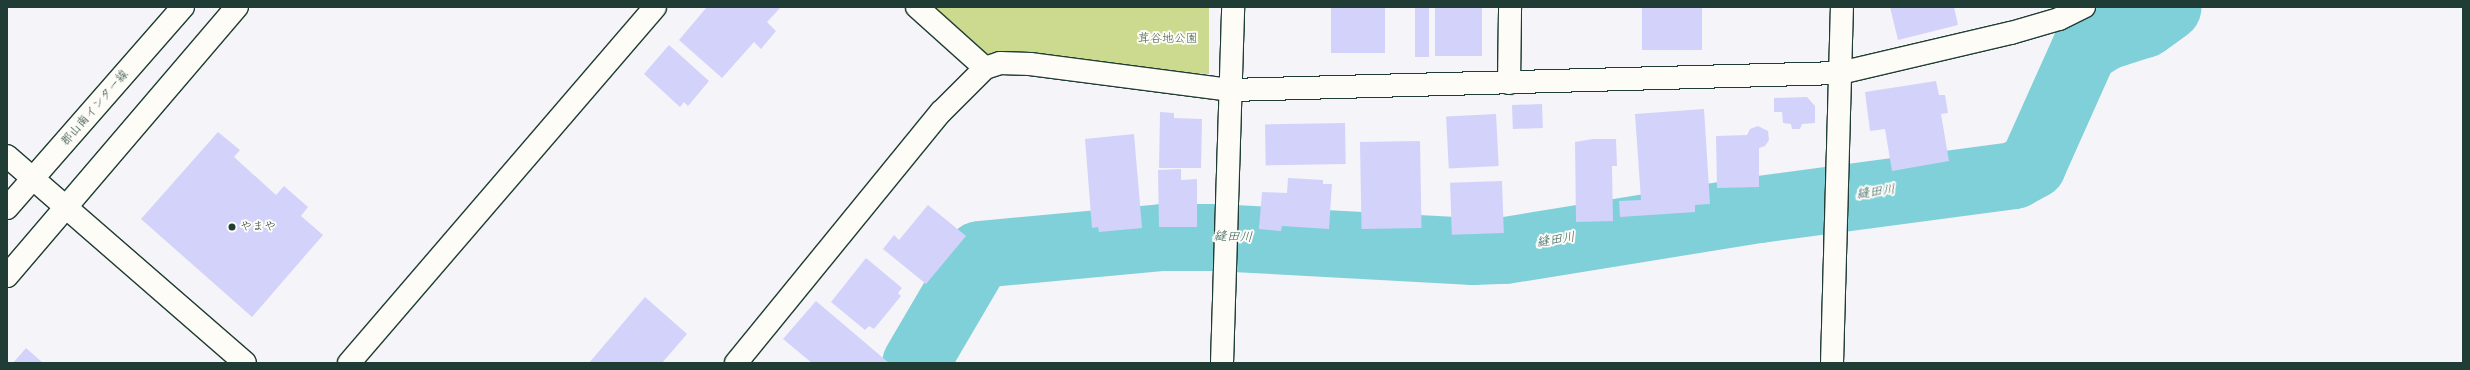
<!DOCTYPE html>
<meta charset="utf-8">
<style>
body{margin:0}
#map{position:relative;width:2470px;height:370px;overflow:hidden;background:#f5f4f8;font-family:Kalam,"Klee One",sans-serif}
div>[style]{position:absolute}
.green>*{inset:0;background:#cbda8e}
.river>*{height:67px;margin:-33.5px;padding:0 33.5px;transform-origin:33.5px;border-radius:33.5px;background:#80d0da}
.building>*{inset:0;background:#d3d2fb;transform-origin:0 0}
.roads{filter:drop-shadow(1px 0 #1f3d34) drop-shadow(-1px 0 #1f3d34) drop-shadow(0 1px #1f3d34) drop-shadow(0 -1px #1f3d34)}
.minor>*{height:22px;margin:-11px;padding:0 11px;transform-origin:11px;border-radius:11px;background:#fdfcf7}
.dots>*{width:11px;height:11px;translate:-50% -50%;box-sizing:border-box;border:2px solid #fdfcf7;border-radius:50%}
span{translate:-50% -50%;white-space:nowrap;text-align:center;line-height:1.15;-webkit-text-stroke:4px #fdfcf7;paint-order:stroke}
.park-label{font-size:12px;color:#415c46}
.street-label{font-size:12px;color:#1f3d34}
.poi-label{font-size:12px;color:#1f3d34}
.left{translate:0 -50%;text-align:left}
.water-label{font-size:13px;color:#37625e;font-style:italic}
.frame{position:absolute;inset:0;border:8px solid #1f3d34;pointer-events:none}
</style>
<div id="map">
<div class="green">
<i style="clip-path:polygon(926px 7px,1209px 7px,1209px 74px,987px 62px)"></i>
</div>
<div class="river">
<i style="left:915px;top:363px;width:126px;rotate:-59.6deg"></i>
<i style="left:979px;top:254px;width:184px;rotate:-5.3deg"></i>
<i style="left:1162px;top:237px;width:53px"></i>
<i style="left:1215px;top:237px;width:258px;rotate:3.1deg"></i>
<i style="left:1473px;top:251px;width:32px;rotate:-2deg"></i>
<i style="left:1505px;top:250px;width:257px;rotate:-9.2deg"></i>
<i style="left:1759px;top:209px;width:257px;rotate:-7.6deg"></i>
<i style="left:2014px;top:175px;width:21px;rotate:-29deg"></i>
<i style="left:2032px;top:165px;width:127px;rotate:-65.9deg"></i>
<i style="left:2084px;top:49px;width:26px;rotate:-31deg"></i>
<i style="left:2106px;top:36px;width:40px;rotate:-18deg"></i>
<i style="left:2144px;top:24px;width:29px;rotate:-36deg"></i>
</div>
<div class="building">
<i style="clip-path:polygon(707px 7px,781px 7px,767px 22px,776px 31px,761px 49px,754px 42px,722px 78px,679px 40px)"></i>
<i style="left:1331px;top:7px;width:54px;height:46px"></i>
<i style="left:1415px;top:7px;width:14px;height:50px"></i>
<i style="left:1435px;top:7px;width:47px;height:49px"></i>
<i style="left:1642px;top:7px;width:60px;height:43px"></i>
<i style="clip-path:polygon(1890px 7px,1954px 7px,1958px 25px,1898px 40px)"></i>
<i style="clip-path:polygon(669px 45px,709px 81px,688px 106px,684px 102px,680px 107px,644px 74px)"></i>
<i style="clip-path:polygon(1936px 81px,1939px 95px,1945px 95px,1948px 113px,1941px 114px,1949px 161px,1892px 171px,1885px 129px,1870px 131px,1865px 92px)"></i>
<i style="clip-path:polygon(1807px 97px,1815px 106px,1815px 123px,1802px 124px,1800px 129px,1792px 129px,1791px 124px,1783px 123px,1782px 112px,1774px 112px,1774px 98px)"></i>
<i style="left:1542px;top:104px;width:24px;height:30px;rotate:88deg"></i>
<i style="clip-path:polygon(1704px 109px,1710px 204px,1695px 205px,1695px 212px,1620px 217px,1619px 201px,1641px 200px,1635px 114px)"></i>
<i style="clip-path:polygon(1160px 112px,1174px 113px,1174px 118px,1202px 119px,1201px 168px,1159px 168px)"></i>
<i style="left:1496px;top:114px;width:52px;height:50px;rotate:87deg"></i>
<i style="left:1345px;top:123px;width:41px;height:80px;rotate:89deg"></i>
<i style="clip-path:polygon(1758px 126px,1768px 131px,1769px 140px,1765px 146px,1759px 148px,1759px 187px,1717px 188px,1716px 136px,1747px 135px,1750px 129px)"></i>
<i style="clip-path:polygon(218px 132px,240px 150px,234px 157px,276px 195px,284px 186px,308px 207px,301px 216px,323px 235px,252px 317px,141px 219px)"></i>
<i style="clip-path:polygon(1134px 134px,1142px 228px,1099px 232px,1098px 227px,1092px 228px,1085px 139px)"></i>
<i style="clip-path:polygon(1593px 139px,1616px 139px,1617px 166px,1612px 166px,1613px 221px,1576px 222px,1575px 142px)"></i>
<i style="left:1420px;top:141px;width:87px;height:60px;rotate:89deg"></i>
<i style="clip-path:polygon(1181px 169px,1181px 180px,1197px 179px,1197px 227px,1159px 227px,1158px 170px)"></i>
<i style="clip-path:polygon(1288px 178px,1323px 180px,1323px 184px,1332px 184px,1329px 229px,1282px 226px,1281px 231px,1259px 229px,1262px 192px,1287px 193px)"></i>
<i style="left:1502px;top:181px;width:52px;height:52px;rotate:88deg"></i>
<i style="clip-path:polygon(928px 205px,966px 236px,926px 284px,883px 249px,894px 235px,899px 240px)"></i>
<i style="clip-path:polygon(866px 258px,902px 288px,898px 293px,901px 296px,874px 329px,869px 326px,865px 330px,831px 302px)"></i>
<i style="clip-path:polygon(645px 297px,687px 334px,662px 363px,589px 363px)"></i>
<i style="clip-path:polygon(816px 301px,889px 363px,812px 363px,783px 339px)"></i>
<i style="clip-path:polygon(26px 348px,43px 363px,13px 363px)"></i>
</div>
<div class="roads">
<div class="minor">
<i style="left:917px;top:7px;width:91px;rotate:41.9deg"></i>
<i style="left:1509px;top:83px;width:76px;rotate:-89.2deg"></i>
<i style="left:7px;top:156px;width:315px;rotate:41deg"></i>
<i style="left:7px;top:208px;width:267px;rotate:-48.8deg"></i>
<i style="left:7px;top:276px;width:354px;rotate:-49.5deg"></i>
<i style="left:349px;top:363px;width:469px;rotate:-49.3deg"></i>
<i style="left:736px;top:363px;width:324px;rotate:-50.8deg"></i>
<i style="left:941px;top:112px;width:62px;rotate:-45deg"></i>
<i style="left:985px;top:68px;width:16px;rotate:-18deg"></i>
<i style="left:1000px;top:63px;width:30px;rotate:2deg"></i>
<i style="left:1030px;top:64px;width:203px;rotate:7.4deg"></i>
<i style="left:1231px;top:90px;width:609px;rotate:-1.6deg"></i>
<i style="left:1840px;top:73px;width:176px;rotate:-13.2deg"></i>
<i style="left:2011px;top:33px;width:50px;rotate:-16.3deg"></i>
<i style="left:2059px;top:19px;width:28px;rotate:-26deg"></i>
<i style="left:1222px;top:363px;width:356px;rotate:-88.2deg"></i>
<i style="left:1832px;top:363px;width:356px;rotate:-88.4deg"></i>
</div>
</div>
<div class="dots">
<i style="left:232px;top:227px;background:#1f3d34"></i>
</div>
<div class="park-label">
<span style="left:1168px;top:39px">茸谷地公園</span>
</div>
<div class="street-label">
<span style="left:95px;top:108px;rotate:-49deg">郡山南インター線</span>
</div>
<div class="poi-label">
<span class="left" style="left:240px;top:227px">やまや</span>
</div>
<div class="water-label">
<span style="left:1876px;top:193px;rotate:-8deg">縫田川</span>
<span style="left:1233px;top:238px;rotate:2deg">縫田川</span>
<span style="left:1556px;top:241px;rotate:-9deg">縫田川</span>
</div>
<div class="frame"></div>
</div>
